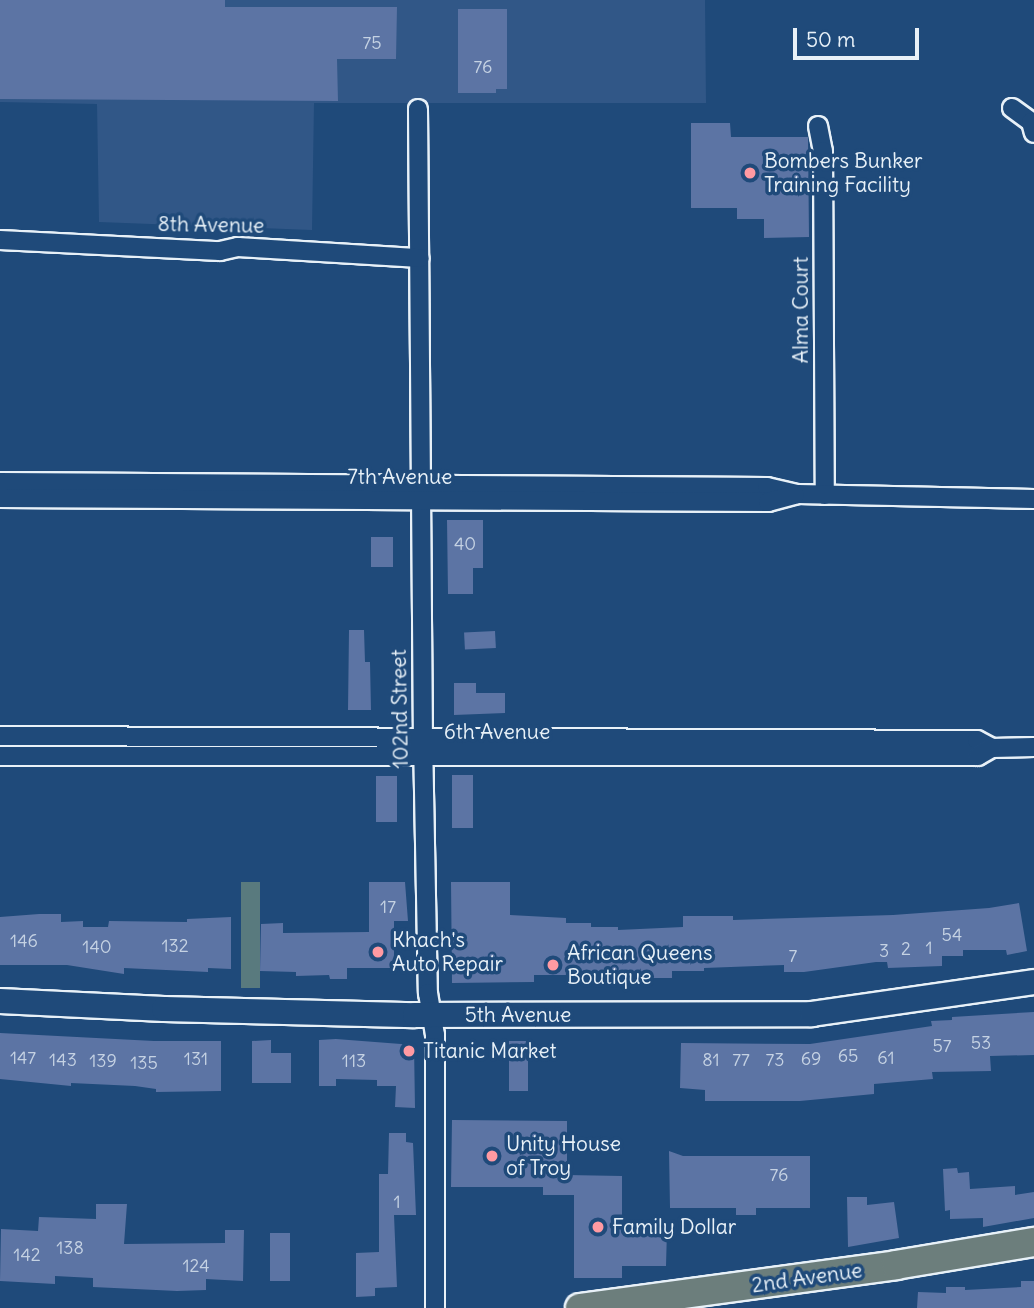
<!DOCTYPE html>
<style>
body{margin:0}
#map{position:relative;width:1034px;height:1308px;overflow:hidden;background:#1f4a7a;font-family:Delius,sans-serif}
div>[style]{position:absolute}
.built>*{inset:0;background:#315787}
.green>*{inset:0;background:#597a7e;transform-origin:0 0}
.building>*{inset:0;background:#5c74a4;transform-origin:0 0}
.roads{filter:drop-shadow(2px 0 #e8f1f8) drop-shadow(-2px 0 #e8f1f8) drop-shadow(0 2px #e8f1f8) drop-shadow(0 -2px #e8f1f8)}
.street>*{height:18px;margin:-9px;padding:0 9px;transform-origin:9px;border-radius:9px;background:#1f4a7a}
.secondary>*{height:24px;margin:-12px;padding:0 12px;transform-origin:12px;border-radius:12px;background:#1f4a7a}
.primary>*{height:28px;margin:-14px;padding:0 14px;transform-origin:14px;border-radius:14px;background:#6c7e7c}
.dots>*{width:19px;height:19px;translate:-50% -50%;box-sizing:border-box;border:4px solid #1f4a7a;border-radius:50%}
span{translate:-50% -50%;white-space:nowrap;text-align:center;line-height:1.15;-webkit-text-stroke:7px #1f4a7a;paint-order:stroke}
.number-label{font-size:18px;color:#c5d2e3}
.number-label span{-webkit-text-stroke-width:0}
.poi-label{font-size:21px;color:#e8f1f8}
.left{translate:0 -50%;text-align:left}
.street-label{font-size:21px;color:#e8f1f8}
.scale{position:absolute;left:793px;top:28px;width:126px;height:32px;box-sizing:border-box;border:4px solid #e8f1f8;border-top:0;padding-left:9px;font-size:21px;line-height:24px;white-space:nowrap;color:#e8f1f8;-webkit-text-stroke:5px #1f4a7a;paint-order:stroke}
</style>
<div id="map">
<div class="built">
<i style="clip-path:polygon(0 0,705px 0,706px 103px,314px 103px,312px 230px,99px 222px,97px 104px,0 102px)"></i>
</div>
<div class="green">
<i style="left:241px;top:882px;width:19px;height:106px"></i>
</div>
<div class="building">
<i style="clip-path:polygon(0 0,225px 0,225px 7px,397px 7px,396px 59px,337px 59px,338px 101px,0 99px)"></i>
<i style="clip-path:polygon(458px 9px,507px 9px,507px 89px,496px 89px,496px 93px,458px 93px)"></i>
<i style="clip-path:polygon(691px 123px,730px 123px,731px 137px,808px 137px,809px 237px,764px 238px,764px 219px,737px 219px,737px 208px,691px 208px)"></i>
<i style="clip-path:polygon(447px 520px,483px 520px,483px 568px,473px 568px,473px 594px,448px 594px)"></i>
<i style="left:371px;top:537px;width:22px;height:30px"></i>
<i style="clip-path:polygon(349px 630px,364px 630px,365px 662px,370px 662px,371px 710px,348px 710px)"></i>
<i style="left:495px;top:631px;width:17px;height:31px;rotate:87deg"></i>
<i style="clip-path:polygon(454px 683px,476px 683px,476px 693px,505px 693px,505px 713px,454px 715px)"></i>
<i style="left:452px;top:775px;width:21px;height:53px"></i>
<i style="left:397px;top:776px;width:46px;height:21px;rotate:90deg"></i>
<i style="clip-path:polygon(369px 882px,405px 882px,408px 921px,394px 921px,394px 968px,347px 968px,347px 979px,330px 979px,329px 975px,296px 976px,296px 972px,260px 971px,261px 924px,283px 923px,283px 933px,369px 932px)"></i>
<i style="clip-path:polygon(451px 882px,510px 882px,510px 915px,566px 918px,566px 923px,591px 923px,591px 927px,618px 927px,618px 930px,683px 927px,683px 916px,733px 916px,733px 920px,893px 915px,989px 908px,1019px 903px,1027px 951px,1007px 955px,1006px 950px,963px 950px,963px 956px,942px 956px,942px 966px,888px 968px,887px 962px,876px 962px,804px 972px,784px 972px,784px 965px,704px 968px,704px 971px,672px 971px,672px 978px,645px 978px,645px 982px,622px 982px,622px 976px,592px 976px,592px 985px,569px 985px,569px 975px,534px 975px,534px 982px,452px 983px)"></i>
<i style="clip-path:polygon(39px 914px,61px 914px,61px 922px,83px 921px,83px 927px,108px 927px,109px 921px,187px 922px,187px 919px,231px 917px,231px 969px,208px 968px,208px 972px,124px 968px,124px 974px,67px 965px,0 965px,0 917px)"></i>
<i style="clip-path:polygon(1034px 1012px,1034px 1055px,990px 1056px,991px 1071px,932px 1072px,933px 1079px,874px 1084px,874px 1094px,800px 1101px,705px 1101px,705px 1090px,680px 1088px,681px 1043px,810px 1044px,932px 1026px,931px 1021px,952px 1020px,952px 1017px)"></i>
<i style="clip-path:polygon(0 1033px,154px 1041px,221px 1041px,221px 1091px,156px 1092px,156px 1089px,135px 1086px,71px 1083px,71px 1086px,0 1079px)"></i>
<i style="clip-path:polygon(336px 1039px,414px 1045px,415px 1108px,395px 1107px,396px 1086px,377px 1086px,377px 1080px,336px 1079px,336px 1086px,319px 1086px,319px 1040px)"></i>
<i style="clip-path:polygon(271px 1040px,271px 1053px,291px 1053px,291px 1083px,252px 1083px,252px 1041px)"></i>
<i style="left:509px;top:1041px;width:19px;height:50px"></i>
<i style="clip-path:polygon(452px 1120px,567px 1121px,567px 1175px,622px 1176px,622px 1230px,667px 1230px,666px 1266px,622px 1266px,622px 1278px,574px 1278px,574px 1195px,543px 1195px,543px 1187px,451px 1187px)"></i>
<i style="clip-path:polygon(389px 1133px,406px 1133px,406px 1142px,413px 1143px,416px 1215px,394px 1215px,397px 1287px,375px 1288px,375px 1296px,356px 1297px,356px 1253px,379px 1252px,379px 1174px,388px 1174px)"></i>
<i style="clip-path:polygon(669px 1151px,683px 1156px,810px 1156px,810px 1208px,756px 1208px,756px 1215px,736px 1215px,736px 1208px,670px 1208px)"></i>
<i style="clip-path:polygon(957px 1168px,958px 1173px,969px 1172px,970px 1189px,1015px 1186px,1015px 1195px,1034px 1192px,1034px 1218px,983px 1227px,983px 1218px,950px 1219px,950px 1210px,945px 1211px,943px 1169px)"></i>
<i style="clip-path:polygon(847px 1197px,867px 1197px,867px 1205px,894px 1202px,899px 1238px,848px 1247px)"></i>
<i style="clip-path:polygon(96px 1204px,127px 1204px,124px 1244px,225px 1243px,225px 1230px,244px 1230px,243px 1281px,206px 1279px,206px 1290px,177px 1291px,93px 1287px,93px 1278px,55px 1276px,55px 1284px,0 1281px,1px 1229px,38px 1231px,39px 1217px,96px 1219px)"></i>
<i style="left:270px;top:1233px;width:20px;height:48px"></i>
<i style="clip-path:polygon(1021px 1281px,1034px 1281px,1034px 1308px,917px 1308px,918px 1292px,946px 1293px,946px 1287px,965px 1287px,965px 1290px,1021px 1287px)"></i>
</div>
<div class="roads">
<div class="street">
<i style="left:1012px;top:108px;width:24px;rotate:36deg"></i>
<i style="left:1031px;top:122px;width:11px;rotate:75deg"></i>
<i style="left:418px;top:109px;width:630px;rotate:89.55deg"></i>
<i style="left:423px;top:739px;width:254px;rotate:88.9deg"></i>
<i style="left:428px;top:993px;width:43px;rotate:80.5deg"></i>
<i style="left:435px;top:1035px;width:273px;rotate:90deg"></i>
<i style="left:818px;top:126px;width:25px;rotate:79deg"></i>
<i style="left:823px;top:151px;width:344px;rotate:89.7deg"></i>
<i style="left:0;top:240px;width:220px;rotate:2.9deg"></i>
<i style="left:220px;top:251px;width:18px;rotate:-13deg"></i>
<i style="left:238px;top:247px;width:182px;rotate:3.5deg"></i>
<i style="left:0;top:482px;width:767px;rotate:0.37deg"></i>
<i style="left:767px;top:487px;width:32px;rotate:13deg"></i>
<i style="left:798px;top:494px;width:236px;rotate:1.2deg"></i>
<i style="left:0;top:498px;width:768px;rotate:0.3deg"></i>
<i style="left:768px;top:502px;width:28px;rotate:-15deg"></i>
<i style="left:0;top:736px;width:977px;rotate:0.23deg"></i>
<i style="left:977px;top:740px;width:17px;rotate:28deg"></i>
<i style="left:992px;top:748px;width:42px;rotate:-1.4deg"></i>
<i style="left:0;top:756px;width:978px"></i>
<i style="left:978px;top:756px;width:16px;rotate:-30deg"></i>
</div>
<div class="secondary">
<i style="left:0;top:1001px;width:164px;rotate:2.8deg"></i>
<i style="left:164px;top:1009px;width:251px;rotate:1.4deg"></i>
<i style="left:415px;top:1015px;width:397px;rotate:-0.1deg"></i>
<i style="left:812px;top:1014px;width:224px;rotate:-8.2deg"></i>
</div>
<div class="primary">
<i style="left:580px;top:1308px;width:319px;rotate:-7.7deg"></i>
<i style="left:896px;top:1265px;width:140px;rotate:-9.5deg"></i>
</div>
</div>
<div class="dots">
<i style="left:750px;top:173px;background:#ff9aa2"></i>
<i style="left:378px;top:952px;background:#ff9aa2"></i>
<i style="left:553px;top:965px;background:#ff9aa2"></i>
<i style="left:409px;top:1051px;background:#ff9aa2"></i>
<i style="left:492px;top:1156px;background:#ff9aa2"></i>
<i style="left:598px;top:1227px;background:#ff9aa2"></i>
</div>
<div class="number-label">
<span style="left:372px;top:43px">75</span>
<span style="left:483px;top:67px">76</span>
<span style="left:465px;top:544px">40</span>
<span style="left:388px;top:907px">17</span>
<span style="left:952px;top:935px">54</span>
<span style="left:24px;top:941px">146</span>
<span style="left:175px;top:946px">132</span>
<span style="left:97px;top:947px">140</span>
<span style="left:929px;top:948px">1</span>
<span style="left:906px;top:949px">2</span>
<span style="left:884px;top:951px">3</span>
<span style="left:793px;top:956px">7</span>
<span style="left:981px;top:1043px">53</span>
<span style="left:942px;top:1046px">57</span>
<span style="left:848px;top:1056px">65</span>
<span style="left:23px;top:1058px">147</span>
<span style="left:886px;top:1058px">61</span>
<span style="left:196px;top:1059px">131</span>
<span style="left:811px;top:1059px">69</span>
<span style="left:63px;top:1060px">143</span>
<span style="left:711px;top:1060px">81</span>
<span style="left:741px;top:1060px">77</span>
<span style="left:775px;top:1060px">73</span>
<span style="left:103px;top:1061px">139</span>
<span style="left:354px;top:1061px">113</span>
<span style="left:144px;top:1063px">135</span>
<span style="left:779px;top:1175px">76</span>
<span style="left:397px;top:1202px">1</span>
<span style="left:70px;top:1248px">138</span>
<span style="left:27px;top:1255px">142</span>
<span style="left:196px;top:1266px">124</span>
</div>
<div class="poi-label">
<span class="left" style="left:764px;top:173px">Bombers Bunker<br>Training Facility</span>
<span class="left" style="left:392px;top:952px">Khach's<br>Auto Repair</span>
<span class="left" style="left:567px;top:965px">African Queens<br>Boutique</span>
<span class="left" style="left:423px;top:1051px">Titanic Market</span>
<span class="left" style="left:506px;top:1156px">Unity House<br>of Troy</span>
<span class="left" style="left:612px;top:1227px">Family Dollar</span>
</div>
<div class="street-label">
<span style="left:211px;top:225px;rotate:1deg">8th Avenue</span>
<span style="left:801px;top:310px;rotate:-90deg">Alma Court</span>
<span style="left:400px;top:477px">7th Avenue</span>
<span style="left:400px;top:709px;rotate:-91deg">102nd Street</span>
<span style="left:497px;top:732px">6th Avenue</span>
<span style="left:518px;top:1015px">5th Avenue</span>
<span style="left:807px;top:1278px;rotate:-8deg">2nd Avenue</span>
</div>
<div class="scale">50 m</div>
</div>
